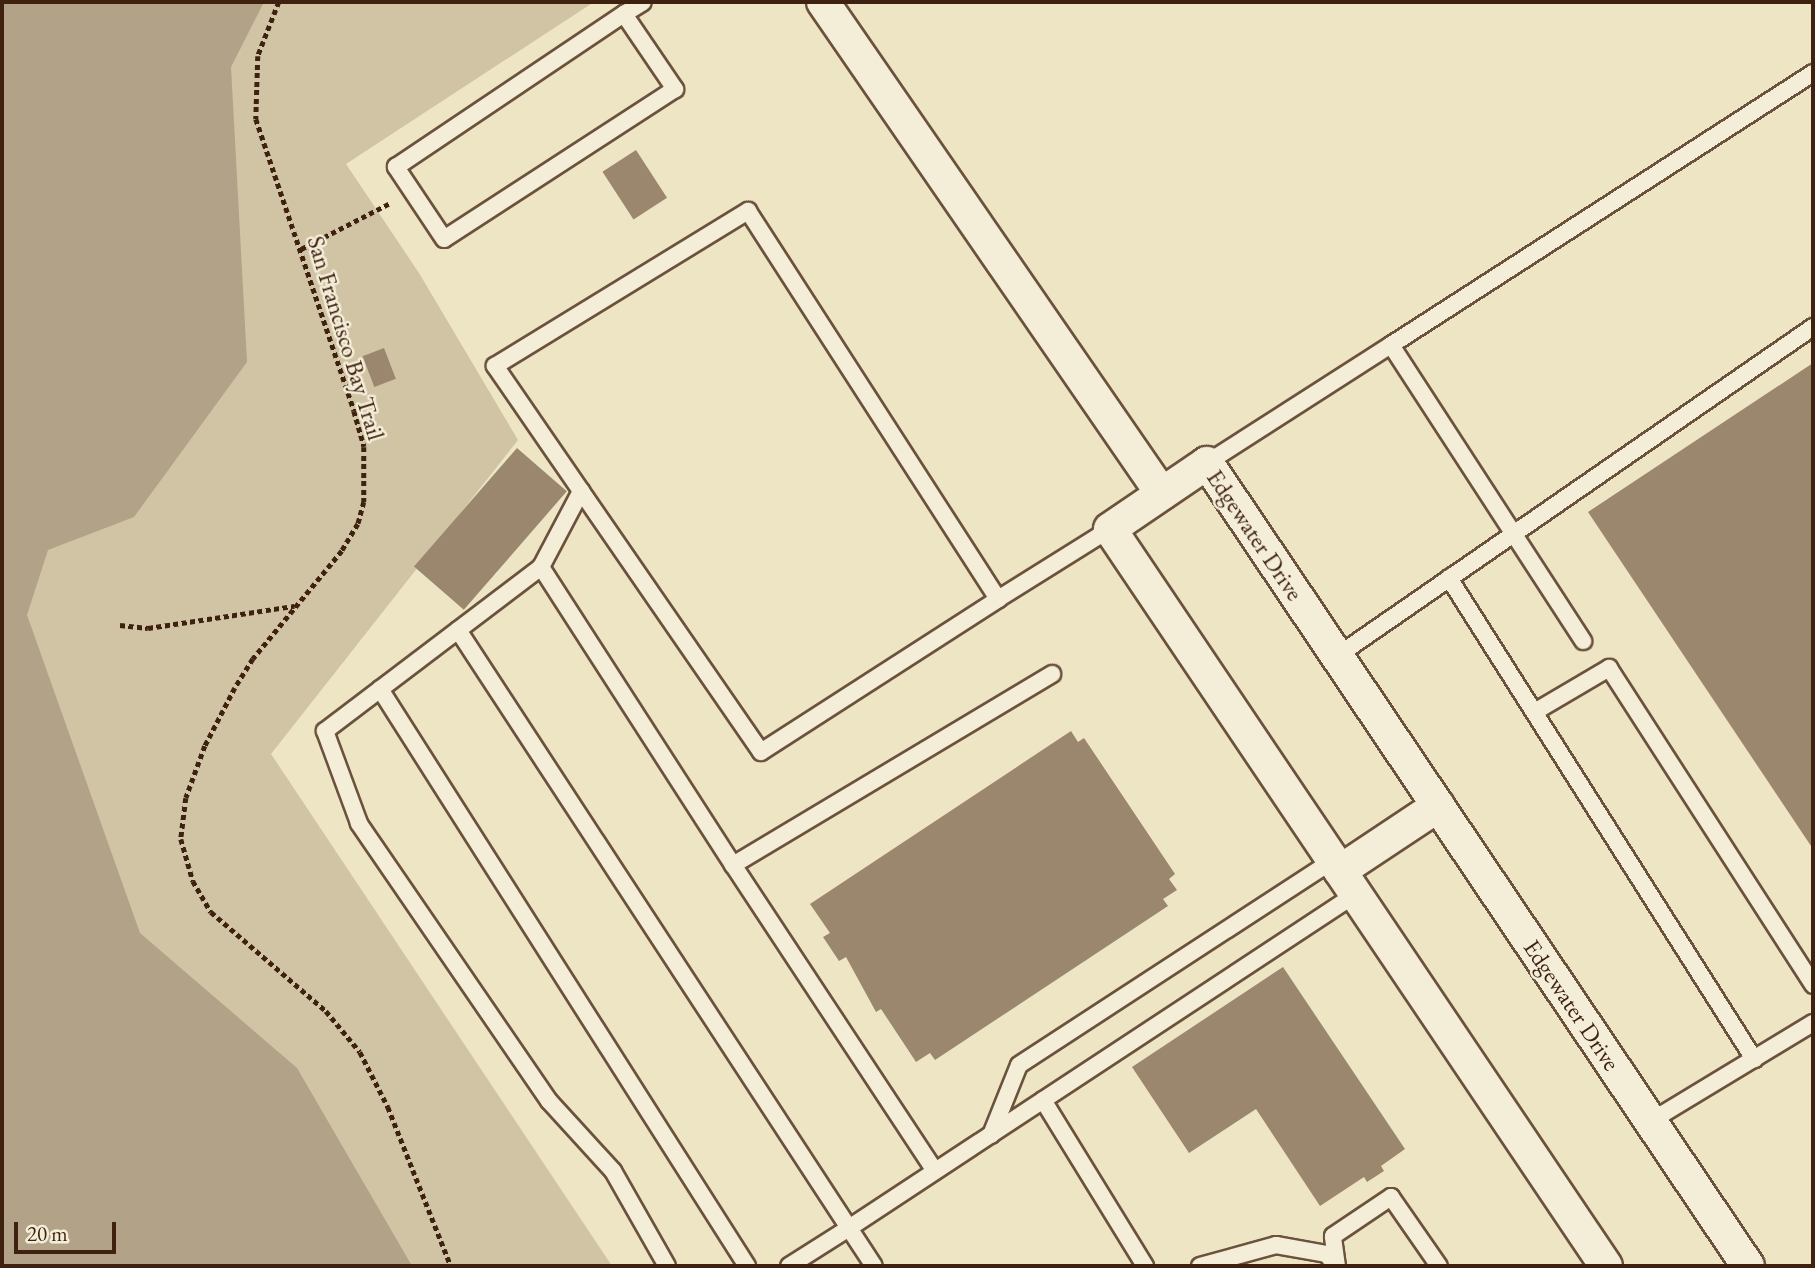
<!DOCTYPE html>
<style>
body{margin:0}
#map{position:relative;width:1815px;height:1268px;overflow:hidden;background:#eee5c4;font-family:"EB Garamond",serif}
div>[style]{position:absolute}
.green>*{inset:0;background:#d0c4a5}
.water>*{inset:0;background:#b2a287}
.building>*{inset:0;background:#9a876e;transform-origin:0 0}
.path>*{height:4.5px;margin-top:-2.25px;transform-origin:0;background:repeating-linear-gradient(90deg,#3f2110 0 5px,transparent 0 8.5px)}
.roads{filter:drop-shadow(2px 0 #6b523d) drop-shadow(-2px 0 #6b523d) drop-shadow(0 2px #6b523d) drop-shadow(0 -2px #6b523d)}
.service>*{height:16px;margin:-8px;padding:0 8px;transform-origin:8px;border-radius:8px;background:#f4eed9}
.minor>*{height:32px;margin:-16px;padding:0 16px;transform-origin:16px;border-radius:16px;background:#f4eed9}
span{translate:-50% -50%;white-space:nowrap;text-align:center;line-height:1.15;-webkit-text-stroke:5px #f4eed9;paint-order:stroke}
.street-label{font-size:24px;color:#3f2110}
.frame{position:absolute;inset:0;border:4px solid #3f2110;pointer-events:none}
.scale{position:absolute;left:14px;top:1222px;width:102px;height:32px;box-sizing:border-box;border:4px solid #3f2110;border-top:0;padding-left:9px;font-size:21px;line-height:24px;white-space:nowrap;color:#3f2110;-webkit-text-stroke:5px #f4eed9;paint-order:stroke}
</style>
<div id="map">
<div class="green">
<i style="clip-path:polygon(2px 2px,594px 2px,346px 164px,419px 273px,518px 440px,271px 754px,612px 1266px,2px 1266px)"></i>
</div>
<div class="water">
<i style="clip-path:polygon(2px 2px,264px 2px,231px 67px,247px 362px,134px 517px,48px 550px,27px 615px,140px 933px,297px 1068px,412px 1266px,2px 1266px)"></i>
</div>
<div class="building">
<i style="left:636px;top:150px;width:57px;height:40px;rotate:57deg"></i>
<i style="left:384px;top:348px;width:33px;height:23px;rotate:69deg"></i>
<i style="clip-path:polygon(1813px 363px,1813px 849px,1588px 512px)"></i>
<i style="left:517px;top:448px;width:66px;height:157px;rotate:41deg"></i>
<i style="clip-path:polygon(1071px 731px,1078px 742px,1084px 738px,1175px 874px,1169px 879px,1177px 890px,1163px 899px,1168px 906px,935px 1060px,930px 1053px,916px 1062px,881px 1009px,876px 1012px,846px 957px,839px 961px,823px 937px,830px 933px,810px 904px)"></i>
<i style="clip-path:polygon(1283px 967px,1405px 1149px,1381px 1166px,1384px 1171px,1367px 1182px,1364px 1177px,1320px 1206px,1256px 1109px,1189px 1153px,1132px 1067px)"></i>
</div>
<div class="path">
<i style="left:279px;top:2px;width:58px;rotate:111.3deg"></i>
<i style="left:258px;top:56px;width:63px;rotate:91.8deg"></i>
<i style="left:256px;top:119px;width:308px;rotate:71.4deg"></i>
<i style="left:354px;top:411px;width:37px;rotate:74deg"></i>
<i style="left:364px;top:447px;width:55px;rotate:90deg"></i>
<i style="left:364px;top:502px;width:23px;rotate:105deg"></i>
<i style="left:358px;top:524px;width:31px;rotate:121deg"></i>
<i style="left:342px;top:551px;width:140px;rotate:129.5deg"></i>
<i style="left:253px;top:659px;width:34px;rotate:122deg"></i>
<i style="left:235px;top:688px;width:65px;rotate:117.3deg"></i>
<i style="left:205px;top:746px;width:55px;rotate:110.1deg"></i>
<i style="left:186px;top:798px;width:41px;rotate:97deg"></i>
<i style="left:181px;top:839px;width:44px;rotate:74.1deg"></i>
<i style="left:193px;top:881px;width:36px;rotate:60deg"></i>
<i style="left:211px;top:912px;width:152px;rotate:40.7deg"></i>
<i style="left:326px;top:1011px;width:53px;rotate:50.3deg"></i>
<i style="left:360px;top:1052px;width:62px;rotate:63deg"></i>
<i style="left:388px;top:1107px;width:171px;rotate:68.4deg"></i>
<i style="left:301px;top:249px;width:100px;rotate:-27.3deg"></i>
<i style="left:120px;top:625px;width:28px;rotate:6deg"></i>
<i style="left:148px;top:628px;width:148px;rotate:-8.6deg"></i>
</div>
<div class="roads">
<div class="service">
<i style="left:624px;top:14px;width:91px;rotate:55.8deg"></i>
<i style="left:675px;top:89px;width:275px;rotate:147deg"></i>
<i style="left:444px;top:239px;width:87px;rotate:-123.7deg"></i>
<i style="left:396px;top:167px;width:275px;rotate:-33.9deg"></i>
<i style="left:624px;top:14px;width:22px;rotate:-32deg"></i>
<i style="left:1391px;top:345px;width:502px;rotate:-32.8deg"></i>
<i style="left:1207px;top:463px;width:219px;rotate:-32.7deg"></i>
<i style="left:1391px;top:345px;width:353px;rotate:57deg"></i>
<i style="left:581px;top:491px;width:317px;rotate:55.4deg"></i>
<i style="left:761px;top:752px;width:282px;rotate:-32.8deg"></i>
<i style="left:541px;top:567px;width:86px;rotate:-62.2deg"></i>
<i style="left:581px;top:491px;width:152px;rotate:-124.5deg"></i>
<i style="left:495px;top:366px;width:297px;rotate:-31.5deg"></i>
<i style="left:748px;top:211px;width:462px;rotate:57.2deg"></i>
<i style="left:998px;top:599px;width:132px;rotate:-32deg"></i>
<i style="left:1449px;top:578px;width:570px;rotate:57.62deg"></i>
<i style="left:458px;top:630px;width:714px;rotate:56.82deg"></i>
<i style="left:849px;top:1228px;width:607px;rotate:-33.38deg"></i>
<i style="left:1337px;top:656px;width:579px;rotate:-34.65deg"></i>
<i style="left:380px;top:689px;width:684px;rotate:57.54deg"></i>
<i style="left:1536px;top:711px;width:85px;rotate:-30.5deg"></i>
<i style="left:1609px;top:668px;width:377px;rotate:57.2deg"></i>
<i style="left:1043px;top:1100px;width:195px;rotate:58.4deg"></i>
<i style="left:1651px;top:1121px;width:189px;rotate:-31.2deg"></i>
<i style="left:991px;top:1135px;width:75px;rotate:-68.2deg"></i>
<i style="left:1019px;top:1065px;width:375px;rotate:-33.1deg"></i>
<i style="left:935px;top:1171px;width:367px;rotate:-123.4deg"></i>
<i style="left:733px;top:865px;width:372px;rotate:-30.9deg"></i>
<i style="left:667px;top:1266px;width:109px;rotate:-119.6deg"></i>
<i style="left:613px;top:1171px;width:95px;rotate:-132.4deg"></i>
<i style="left:549px;top:1101px;width:337px;rotate:-124.4deg"></i>
<i style="left:359px;top:823px;width:98px;rotate:-110.3deg"></i>
<i style="left:325px;top:731px;width:271px;rotate:-37.2deg"></i>
<i style="left:541px;top:567px;width:354px;rotate:57.2deg"></i>
<i style="left:789px;top:1266px;width:71px;rotate:-32.3deg"></i>
<i style="left:849px;top:1228px;width:45px;rotate:56.7deg"></i>
<i style="left:1200px;top:1266px;width:79px;rotate:-15.4deg"></i>
<i style="left:1276px;top:1245px;width:52px;rotate:10deg"></i>
<i style="left:1327px;top:1254px;width:14px;rotate:56deg"></i>
<i style="left:1337px;top:1266px;width:30px;rotate:-98deg"></i>
<i style="left:1333px;top:1236px;width:70px;rotate:-33.9deg"></i>
<i style="left:1391px;top:1197px;width:84px;rotate:55.2deg"></i>
</div>
<div class="minor">
<i style="left:823px;top:2px;width:597px;rotate:55.43deg"></i>
<i style="left:1340px;top:871px;width:118px;rotate:-33.6deg"></i>
<i style="left:1606px;top:1266px;width:888px;rotate:-123.94deg"></i>
<i style="left:1110px;top:529px;width:117px;rotate:-34.2deg"></i>
<i style="left:1207px;top:463px;width:968px;rotate:56.03deg"></i>
</div>
</div>
<div class="street-label">
<span style="left:346px;top:338px;rotate:73deg">San Francisco Bay Trail</span>
<span style="left:1255px;top:535px;rotate:56deg">Edgewater Drive</span>
<span style="left:1572px;top:1005px;rotate:56deg">Edgewater Drive</span>
</div>
<div class="frame"></div>
<div class="scale">20 m</div>
</div>
